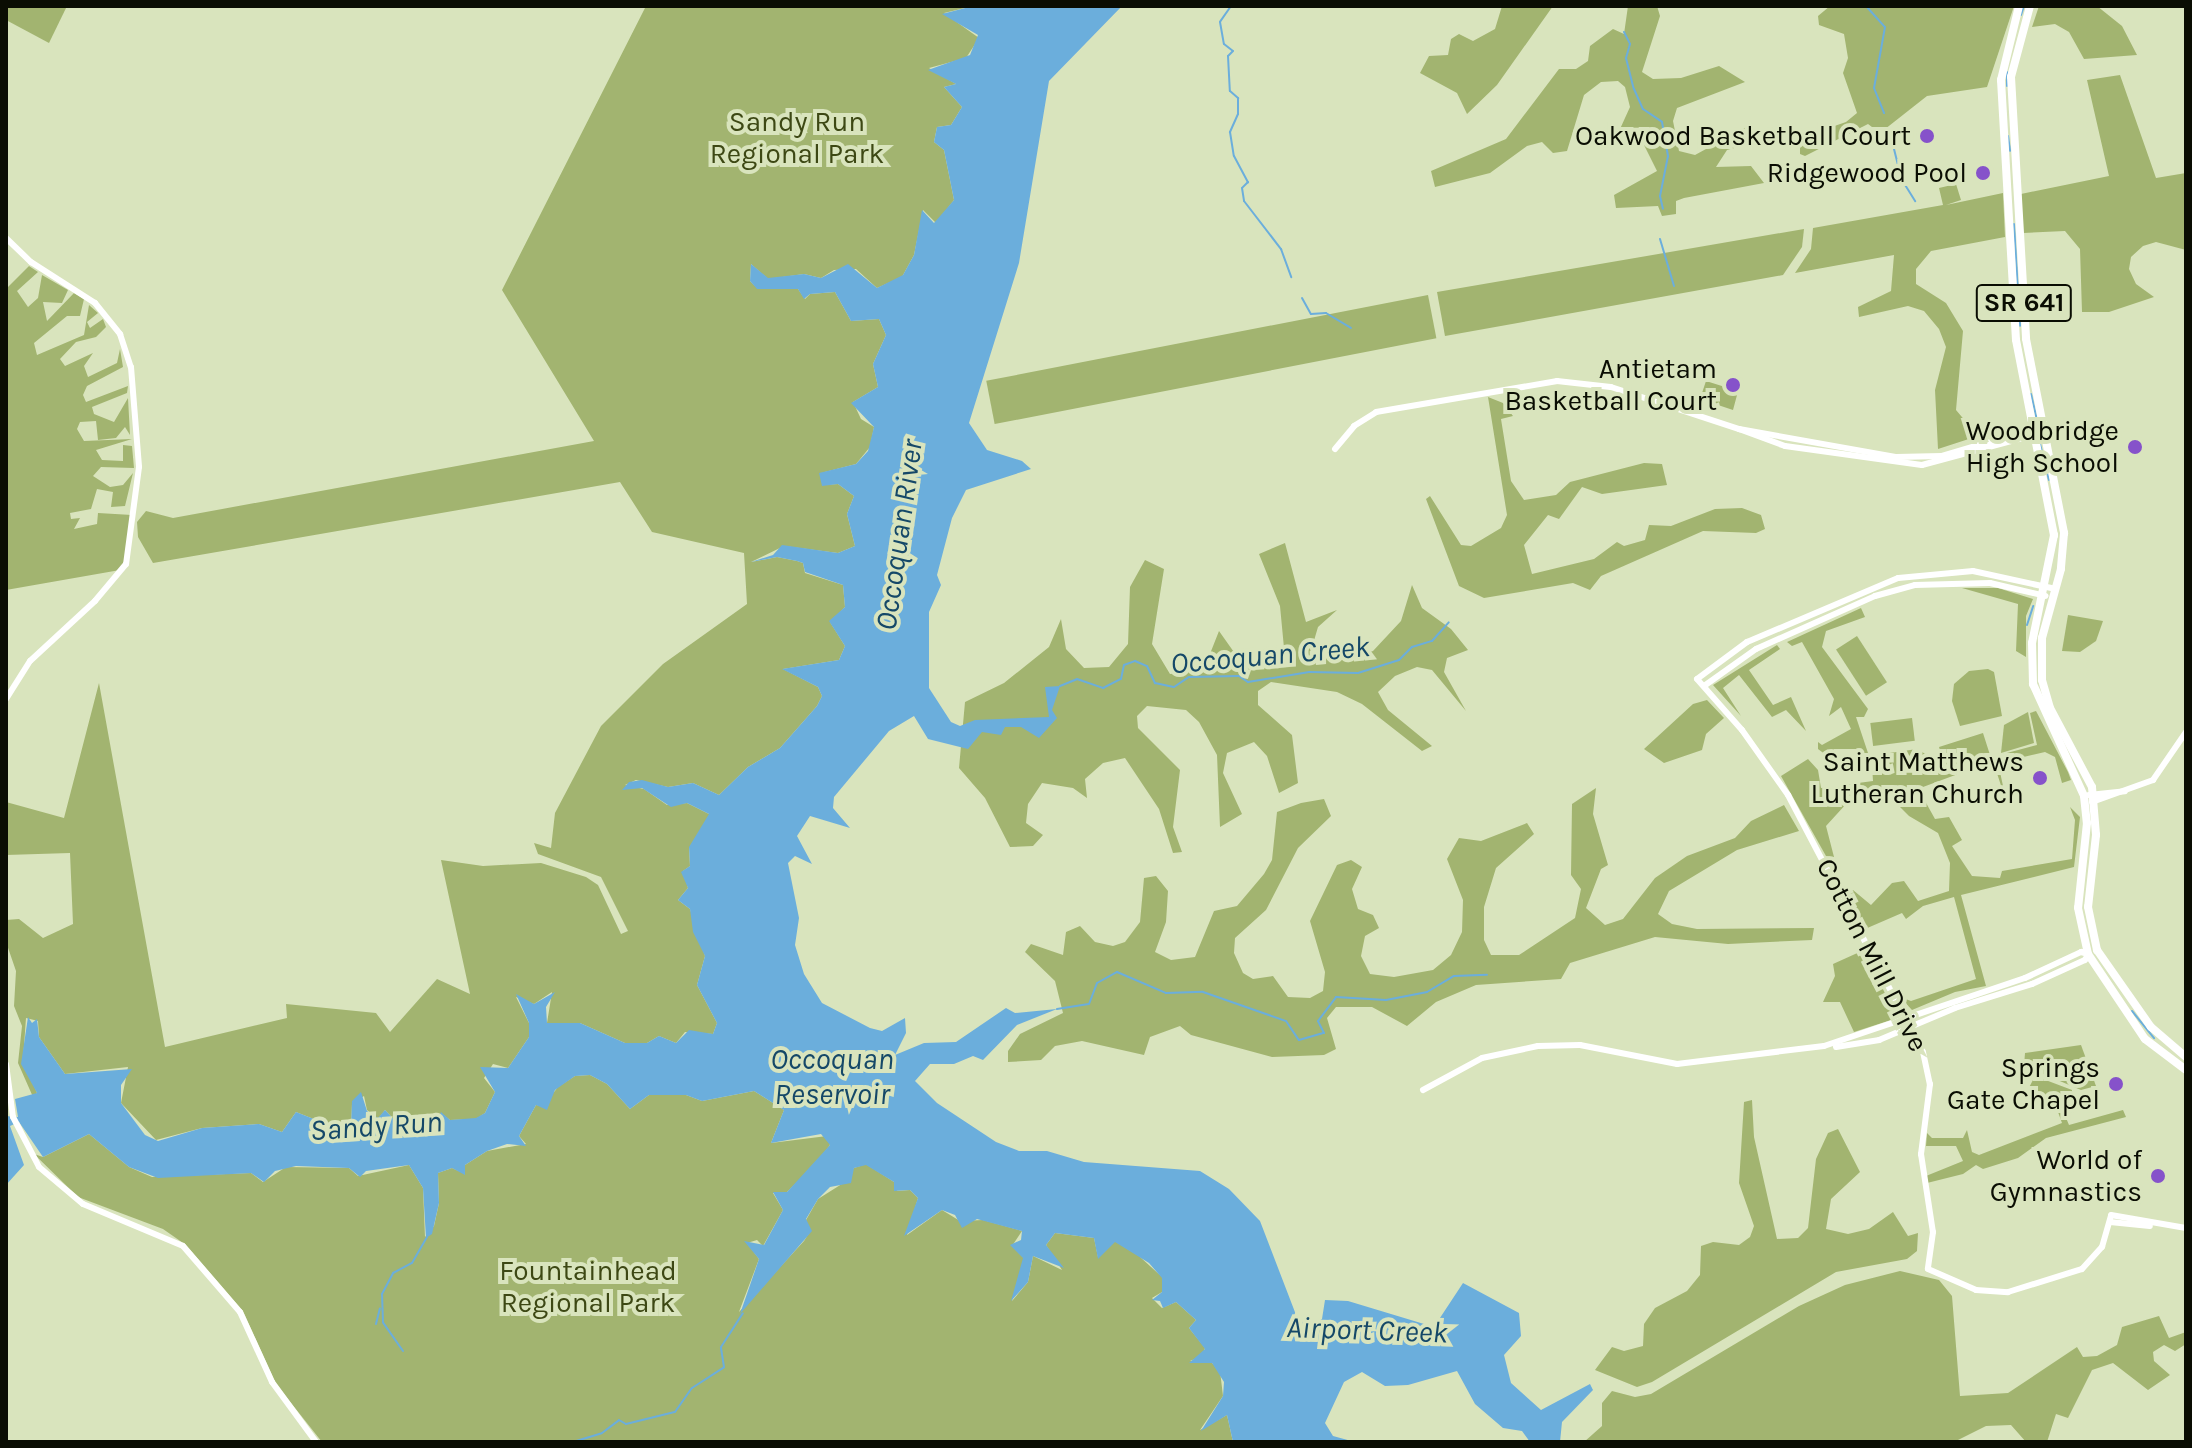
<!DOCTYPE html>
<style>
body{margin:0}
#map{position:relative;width:2192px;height:1448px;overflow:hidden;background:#d9e4bd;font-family:Karla,sans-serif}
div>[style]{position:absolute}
.green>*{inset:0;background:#a2b470;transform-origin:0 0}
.water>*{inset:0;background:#6baedc}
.stream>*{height:2px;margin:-1px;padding:0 1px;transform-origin:1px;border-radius:1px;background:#6baedc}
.minor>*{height:6px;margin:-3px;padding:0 3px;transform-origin:3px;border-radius:3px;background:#fff}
.major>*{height:8px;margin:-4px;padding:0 4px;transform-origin:4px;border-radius:4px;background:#fff}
.dots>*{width:22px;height:22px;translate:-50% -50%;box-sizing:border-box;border:4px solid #d9e4bd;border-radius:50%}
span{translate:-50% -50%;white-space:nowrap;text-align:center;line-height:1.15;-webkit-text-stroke:8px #d9e4bd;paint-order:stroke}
.shield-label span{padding:2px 6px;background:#d9e4bd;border:2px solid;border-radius:6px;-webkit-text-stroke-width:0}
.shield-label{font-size:26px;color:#0a0d03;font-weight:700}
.park-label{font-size:28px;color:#3d4814}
.poi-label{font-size:28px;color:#0a0d03}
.right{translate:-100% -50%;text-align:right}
.street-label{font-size:28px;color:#0a0d03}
.water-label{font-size:30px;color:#154868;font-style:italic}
.frame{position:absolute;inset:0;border:8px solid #0a0d03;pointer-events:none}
</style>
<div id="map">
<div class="green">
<i style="clip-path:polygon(6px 6px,67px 6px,49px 43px,6px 20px)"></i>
<i style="clip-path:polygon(646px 6px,973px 6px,944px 13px,979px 38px,966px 58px,929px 68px,956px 84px,944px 87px,962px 107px,951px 125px,937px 127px,934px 142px,944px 150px,954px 200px,936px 223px,923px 210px,914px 255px,902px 277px,877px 288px,856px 269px,834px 270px,821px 278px,804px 274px,768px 279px,751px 264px,750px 281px,758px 289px,798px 289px,805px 299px,810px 294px,835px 292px,851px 321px,879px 319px,886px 335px,873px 364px,878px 387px,853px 402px,861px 419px,874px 427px,870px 447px,856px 464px,825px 472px,823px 480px,823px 485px,838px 484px,854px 496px,847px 514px,855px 546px,838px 553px,784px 546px,751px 562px,777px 557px,797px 561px,803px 563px,805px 573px,843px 585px,845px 607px,830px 622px,845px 646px,839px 660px,783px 669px,818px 687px,822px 696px,817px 706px,780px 748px,748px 767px,719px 795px,693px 783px,668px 787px,636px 780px,625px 785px,644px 789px,667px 805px,687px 803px,709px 814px,709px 823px,689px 848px,690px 866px,683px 871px,688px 888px,678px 900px,690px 909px,705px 956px,697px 985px,717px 1023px,713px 1034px,685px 1032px,676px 1043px,659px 1036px,647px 1043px,625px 1043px,580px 1023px,547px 1023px,552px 992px,534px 1004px,516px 997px,529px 1023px,529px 1037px,508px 1068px,493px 1064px,484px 1078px,495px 1092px,485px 1113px,476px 1119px,450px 1120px,442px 1114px,432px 1126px,400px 1126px,385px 1110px,378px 1119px,367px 1110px,364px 1096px,352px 1104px,351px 1128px,339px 1129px,296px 1112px,282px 1132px,259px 1124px,202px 1128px,156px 1140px,121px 1103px,128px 1067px,65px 1074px,39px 1037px,38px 1021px,26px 1018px,23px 1060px,37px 1093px,33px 1097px,18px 1063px,22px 1026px,14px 1006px,16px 971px,6px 942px,6px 920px,19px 919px,43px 938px,73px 924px,70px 853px,6px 855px,6px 802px,64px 818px,99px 683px,165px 1047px,287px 1018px,286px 1004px,376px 1013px,390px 1032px,437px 979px,470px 994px,441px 860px,483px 866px,541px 863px,586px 877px,598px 885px,621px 934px,628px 931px,601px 877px,538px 854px,534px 843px,551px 848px,555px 813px,601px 726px,663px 664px,747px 604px,744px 553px,652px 532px,620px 482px,153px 563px,138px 537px,137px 522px,146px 511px,173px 518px,594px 441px,502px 290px)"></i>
<i style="clip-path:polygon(1502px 6px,1553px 6px,1497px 85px,1467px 114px,1457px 93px,1420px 73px,1429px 56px,1448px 55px,1451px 39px,1459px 34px,1473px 41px,1495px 29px)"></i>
<i style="clip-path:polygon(1628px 6px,1657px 6px,1660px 16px,1642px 72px,1653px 79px,1681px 78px,1719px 66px,1745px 82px,1677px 108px,1673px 121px,1679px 151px,1695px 155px,1750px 125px,1759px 141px,1727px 150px,1716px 167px,1751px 166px,1764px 183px,1684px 198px,1676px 201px,1676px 214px,1662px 216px,1658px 206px,1616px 208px,1614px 195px,1657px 171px,1643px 143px,1623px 138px,1620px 129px,1630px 107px,1625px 87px,1618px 81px,1601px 82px,1584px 95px,1567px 151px,1553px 153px,1542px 142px,1527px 146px,1490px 173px,1435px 187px,1431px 171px,1506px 139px,1559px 69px,1576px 69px,1588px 61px,1590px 46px,1613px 29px,1624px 34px)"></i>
<i style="clip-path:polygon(1830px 6px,2014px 6px,1987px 87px,1927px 96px,1880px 133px,1868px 124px,1805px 156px,1800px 154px,1800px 138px,1846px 122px,1857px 113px,1843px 73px,1848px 58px,1844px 34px,1819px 25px,1818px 16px)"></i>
<i style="clip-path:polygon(2039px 6px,2097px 6px,2122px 26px,2137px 55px,2084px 59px,2069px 32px,2055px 24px,2032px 27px)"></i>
<i style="clip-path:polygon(2120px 75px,2156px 178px,2186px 173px,2186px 250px,2156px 242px,2143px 246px,2131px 257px,2129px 269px,2136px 284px,2154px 297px,2109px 312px,2082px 312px,2080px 249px,2065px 231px,2023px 233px,2021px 194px,2109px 176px,2087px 80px)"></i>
<i style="clip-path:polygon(1956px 184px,1961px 200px,1946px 205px,2003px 193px,2005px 237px,1931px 251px,1916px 269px,1916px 284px,1946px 303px,1963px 331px,1956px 410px,1978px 436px,1938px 449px,1935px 390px,1946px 347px,1939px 329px,1924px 311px,1908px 306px,1859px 317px,1858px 307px,1891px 291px,1894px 255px,1795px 273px,1811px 249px,1813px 228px,1943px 205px,1939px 188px)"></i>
<i style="clip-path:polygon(1804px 229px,1802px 247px,1783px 275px,1445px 336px,1437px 292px)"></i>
<i style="clip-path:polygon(29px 266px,38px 272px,17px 291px,28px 307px,38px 298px,42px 275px,68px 290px,62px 303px,43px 302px,47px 321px,74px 293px,84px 299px,80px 316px,67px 316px,34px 343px,37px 355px,84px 335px,89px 305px,98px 313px,87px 322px,90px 328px,103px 319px,106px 327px,96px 337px,76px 342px,60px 359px,65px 366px,93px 353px,84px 366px,88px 377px,117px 363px,120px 349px,123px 367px,87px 386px,83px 395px,86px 402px,128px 386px,127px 393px,92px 407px,94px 414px,114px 422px,128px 398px,130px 435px,125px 427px,116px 438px,98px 440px,96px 421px,80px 422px,77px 429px,84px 441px,132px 439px,96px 450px,102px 460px,123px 461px,123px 445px,132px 446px,134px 468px,101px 467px,93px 476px,110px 487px,123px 485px,133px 473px,125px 506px,111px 507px,113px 492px,97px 489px,91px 509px,70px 513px,71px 519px,80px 518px,74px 529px,97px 524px,98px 513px,132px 515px,128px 553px,120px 570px,6px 590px,6px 289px)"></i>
<i style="left:1428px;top:295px;width:44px;height:450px;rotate:79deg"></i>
<i style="clip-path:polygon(1727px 380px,1740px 384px,1733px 410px,1700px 399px,1706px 381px,1725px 387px)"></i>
<i style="clip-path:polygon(1488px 397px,1503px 403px,1513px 416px,1501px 419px,1511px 481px,1524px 500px,1556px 495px,1570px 482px,1644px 463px,1662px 464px,1667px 485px,1602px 494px,1582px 487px,1559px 519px,1548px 515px,1524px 545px,1532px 574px,1594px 559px,1617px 542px,1624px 546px,1645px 540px,1649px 525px,1671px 526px,1715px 509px,1742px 508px,1761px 515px,1765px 529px,1756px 533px,1703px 531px,1601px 576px,1590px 590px,1573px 583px,1484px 598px,1459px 586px,1426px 499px,1430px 496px,1461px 545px,1471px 546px,1501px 528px,1507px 515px)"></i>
<i style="clip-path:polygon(1285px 543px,1306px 622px,1337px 610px,1318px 627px,1313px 644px,1319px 657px,1349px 659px,1373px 651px,1401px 621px,1412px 585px,1422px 608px,1451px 629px,1468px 650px,1447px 658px,1444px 672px,1466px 711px,1432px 670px,1417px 667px,1395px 676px,1378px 692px,1388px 710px,1432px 746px,1422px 751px,1362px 704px,1337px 692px,1271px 682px,1258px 691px,1258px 705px,1292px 735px,1298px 783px,1279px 793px,1267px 756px,1254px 742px,1227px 753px,1223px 773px,1242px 814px,1220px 827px,1217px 755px,1199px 722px,1186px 710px,1147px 706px,1137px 716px,1138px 728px,1180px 770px,1173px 827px,1182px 852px,1173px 853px,1159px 809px,1125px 758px,1103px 763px,1085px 779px,1087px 798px,1073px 788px,1042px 783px,1028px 804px,1026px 823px,1043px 835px,1033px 846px,1010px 847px,985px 798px,959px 768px,965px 702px,1004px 683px,1049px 647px,1061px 619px,1066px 649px,1084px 668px,1109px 667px,1128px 644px,1130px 587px,1145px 560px,1164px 569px,1152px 644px,1170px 674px,1204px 669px,1219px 631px,1236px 655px,1261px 663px,1284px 648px,1280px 606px,1259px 554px)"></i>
<i style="clip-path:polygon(1962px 588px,1998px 588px,2033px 599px,2026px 616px,2026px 657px,2016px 651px,2018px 604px)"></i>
<i style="clip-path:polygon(1861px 608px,1865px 617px,1826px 631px,1822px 647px,1868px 709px,1864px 717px,1856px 717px,1869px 756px,1917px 749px,1927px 755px,1934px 773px,1946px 770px,1939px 747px,1983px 733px,1990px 755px,1947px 769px,2037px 745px,2030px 713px,2036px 711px,2068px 772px,2071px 780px,2062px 783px,2055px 757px,2045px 752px,1998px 763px,2007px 804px,1993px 761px,1923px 787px,1920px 792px,1935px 819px,1949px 817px,1962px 840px,1952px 846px,1972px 876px,2000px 878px,2002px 871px,2072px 859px,2075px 820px,2070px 807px,2080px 817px,2074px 867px,1961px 895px,1986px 986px,1955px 992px,1912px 1010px,1900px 997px,1911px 1001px,1976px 979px,1954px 897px,1923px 906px,1906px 919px,1902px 913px,1865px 929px,1845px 891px,1853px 890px,1871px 905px,1892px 883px,1904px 881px,1918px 901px,1949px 891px,1950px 863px,1938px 833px,1909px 816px,1884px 791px,1867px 790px,1857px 792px,1826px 826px,1834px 857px,1826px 856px,1781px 776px,1808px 759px,1818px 770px,1821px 788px,1873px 781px,1872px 766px,1861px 749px,1834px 749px,1834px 761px,1818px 749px,1818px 742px,1822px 745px,1851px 729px,1841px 707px,1829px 716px,1834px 699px,1802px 642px,1792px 646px,1787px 642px)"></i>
<i style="clip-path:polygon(2068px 615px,2103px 621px,2096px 641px,2080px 652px,2062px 651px)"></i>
<i style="left:1857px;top:636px;width:55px;height:25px;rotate:57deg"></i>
<i style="clip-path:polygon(1777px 645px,1780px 649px,1749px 670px,1773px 705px,1791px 697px,1806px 731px,1786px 710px,1772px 717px,1739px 675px,1723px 688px,1741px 716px,1713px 685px)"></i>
<i style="clip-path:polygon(1988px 669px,1994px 672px,2002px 716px,1960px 726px,1952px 701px,1954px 684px,1969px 671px)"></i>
<i style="clip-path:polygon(1707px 700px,1724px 718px,1706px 734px,1702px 750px,1664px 763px,1644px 749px,1693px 704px)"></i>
<i style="clip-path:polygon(2028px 712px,2034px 743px,2001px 753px,2004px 725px)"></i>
<i style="left:1912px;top:718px;width:23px;height:42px;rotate:83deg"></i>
<i style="clip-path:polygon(1596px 788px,1593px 814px,1608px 865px,1601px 869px,1586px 908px,1605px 925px,1623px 919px,1655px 878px,1687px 856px,1735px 838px,1751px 821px,1784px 805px,1799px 831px,1737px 850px,1669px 891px,1658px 914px,1672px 924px,1697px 929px,1814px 928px,1812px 940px,1728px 944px,1655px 937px,1570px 963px,1561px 979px,1476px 985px,1436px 1002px,1407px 1026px,1372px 1007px,1336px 1007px,1327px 1018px,1336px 1049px,1324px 1055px,1272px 1057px,1191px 1035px,1180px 1026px,1150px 1037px,1144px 1055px,1082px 1041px,1055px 1046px,1041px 1060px,1008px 1062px,1008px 1051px,1020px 1034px,1063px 1013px,1055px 981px,1025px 952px,1031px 944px,1063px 955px,1066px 932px,1080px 926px,1095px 942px,1113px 946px,1125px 942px,1140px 922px,1144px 878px,1156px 876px,1168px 891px,1166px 922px,1155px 952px,1171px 960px,1195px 957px,1214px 911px,1237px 906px,1264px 874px,1272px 860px,1277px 812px,1301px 803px,1324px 799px,1331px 816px,1298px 848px,1266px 910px,1235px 938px,1234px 953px,1243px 973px,1253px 979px,1273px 976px,1288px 997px,1310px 998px,1323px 991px,1325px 972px,1310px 921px,1337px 865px,1351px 860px,1362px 867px,1352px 889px,1358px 909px,1373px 915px,1379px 928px,1365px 936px,1361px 956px,1370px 974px,1394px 977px,1433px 970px,1451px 955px,1462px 932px,1463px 900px,1447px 859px,1459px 838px,1481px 841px,1527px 823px,1534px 834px,1496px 868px,1484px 907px,1484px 940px,1491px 955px,1519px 955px,1575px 918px,1581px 889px,1571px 875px,1572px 804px)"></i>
<i style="clip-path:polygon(1864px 950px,1897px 1018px,1854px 1032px,1840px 1002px,1823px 1002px,1835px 976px,1833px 964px)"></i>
<i style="clip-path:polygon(2081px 1045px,2096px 1086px,2081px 1090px,2024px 1066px,2025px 1053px)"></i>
<i style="clip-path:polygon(590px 1075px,607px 1084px,630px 1109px,649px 1095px,686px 1095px,702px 1101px,754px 1091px,784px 1110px,771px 1143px,827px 1136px,830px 1145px,816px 1163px,787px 1192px,773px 1193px,783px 1210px,763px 1246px,757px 1240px,747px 1243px,759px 1259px,739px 1312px,804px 1241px,809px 1233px,806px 1220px,818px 1199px,845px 1182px,854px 1168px,866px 1164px,894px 1182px,897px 1191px,910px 1190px,918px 1198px,907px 1235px,942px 1210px,960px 1221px,983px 1220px,1022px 1231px,1012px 1246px,1024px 1258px,1012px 1301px,1028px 1282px,1033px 1256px,1062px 1270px,1046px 1245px,1055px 1233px,1094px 1238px,1098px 1257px,1115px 1241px,1139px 1256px,1162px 1277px,1162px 1292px,1152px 1298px,1162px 1308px,1176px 1302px,1196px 1320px,1189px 1328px,1205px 1348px,1202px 1356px,1190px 1361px,1212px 1363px,1220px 1371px,1223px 1396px,1200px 1430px,1227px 1415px,1233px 1442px,322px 1442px,276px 1384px,243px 1311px,186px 1245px,163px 1229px,78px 1197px,34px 1154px,43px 1157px,89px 1134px,129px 1167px,152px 1177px,251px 1173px,263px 1182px,286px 1167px,349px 1168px,358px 1176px,409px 1165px,423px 1188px,425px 1237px,434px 1226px,439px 1203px,438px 1173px,452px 1168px,465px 1174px,465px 1165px,487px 1151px,526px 1144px,519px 1136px,536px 1105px,543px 1106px,558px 1087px,575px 1076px)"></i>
<i style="clip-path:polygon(2035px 1076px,2072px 1090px,2073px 1106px,2064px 1113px,2069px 1125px,2123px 1110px,2126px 1117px,2046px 1138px,2018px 1158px,1983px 1169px,1976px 1165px,1963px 1174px,1927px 1183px,1926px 1176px,1963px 1161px,1956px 1146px,1926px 1146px,1927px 1133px,1932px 1138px,1963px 1138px,1967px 1130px,1972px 1152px,1979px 1155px,2062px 1123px,2058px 1112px,2023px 1099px)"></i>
<i style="clip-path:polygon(1752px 1100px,1754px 1137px,1777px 1239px,1798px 1238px,1808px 1228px,1816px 1159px,1828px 1133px,1838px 1129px,1860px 1172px,1831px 1199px,1826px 1229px,1848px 1234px,1869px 1229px,1893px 1212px,1908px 1236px,1918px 1233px,1917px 1251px,1907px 1259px,1836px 1272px,1652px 1382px,1637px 1387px,1595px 1370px,1612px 1347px,1624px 1351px,1643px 1346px,1644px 1324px,1655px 1308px,1687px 1291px,1700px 1275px,1701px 1246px,1713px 1242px,1739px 1245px,1750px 1237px,1754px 1226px,1739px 1183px,1744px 1102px)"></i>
<i style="clip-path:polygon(1900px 1271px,1939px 1280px,1952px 1296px,1960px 1396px,2008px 1393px,2077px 1347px,2083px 1357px,2097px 1356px,2117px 1345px,2122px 1327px,2159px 1316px,2169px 1338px,2186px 1332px,2186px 1344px,2175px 1351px,2164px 1345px,2153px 1352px,2154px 1361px,2170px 1375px,2148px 1390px,2113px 1363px,2092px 1370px,2068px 1418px,2056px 1414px,2047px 1442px,2026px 1442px,2011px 1425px,1986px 1426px,1954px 1442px,1584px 1442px,1602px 1426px,1602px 1403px,1612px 1391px,1635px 1397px,1651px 1394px,1799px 1306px,1845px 1285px)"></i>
</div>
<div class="water">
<i style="clip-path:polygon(973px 6px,1122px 6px,1049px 81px,1019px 263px,969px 423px,987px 450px,1022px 461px,1031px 469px,966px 490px,952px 518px,937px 575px,941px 585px,929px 612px,929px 688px,951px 722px,960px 726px,975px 720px,1049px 717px,1045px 687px,1060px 686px,1052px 710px,1057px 718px,1039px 738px,1021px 727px,1005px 727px,1001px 735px,982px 732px,968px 749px,928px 739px,914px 716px,889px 731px,834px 797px,833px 808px,850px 828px,810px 816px,797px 836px,812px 864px,795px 856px,788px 863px,799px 918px,795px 945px,804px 974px,822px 1003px,870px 1028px,882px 1031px,905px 1018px,906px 1033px,895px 1055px,924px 1043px,956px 1042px,1006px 1008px,1015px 1013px,1057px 1009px,1017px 1025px,983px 1060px,973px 1056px,954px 1064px,930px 1064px,915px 1081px,937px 1103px,996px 1142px,1019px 1151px,1047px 1151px,1084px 1162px,1200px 1171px,1229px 1189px,1260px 1221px,1298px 1320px,1312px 1326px,1322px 1319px,1325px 1300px,1348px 1301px,1434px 1327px,1463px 1283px,1519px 1313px,1521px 1336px,1504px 1355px,1511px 1383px,1541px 1410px,1590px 1384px,1593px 1390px,1562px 1422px,1560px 1442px,1530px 1442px,1522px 1431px,1503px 1428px,1475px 1404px,1457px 1371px,1408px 1385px,1385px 1386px,1362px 1372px,1344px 1382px,1325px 1423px,1333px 1436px,1355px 1442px,1233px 1442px,1227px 1415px,1201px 1431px,1223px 1396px,1224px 1382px,1212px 1363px,1189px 1363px,1205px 1349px,1189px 1328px,1196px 1320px,1176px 1302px,1163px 1308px,1160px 1301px,1152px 1300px,1162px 1292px,1162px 1278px,1149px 1263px,1115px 1242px,1098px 1259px,1094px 1238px,1055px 1233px,1046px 1245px,1064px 1268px,1033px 1256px,1028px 1282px,1011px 1301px,1023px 1258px,1010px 1245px,1021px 1240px,1022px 1231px,977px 1219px,962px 1228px,955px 1215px,942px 1210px,904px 1236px,918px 1198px,910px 1190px,894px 1191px,894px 1182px,866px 1165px,854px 1168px,851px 1183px,830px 1187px,818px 1199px,806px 1219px,812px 1231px,740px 1314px,759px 1259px,744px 1241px,764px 1245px,783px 1210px,773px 1192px,787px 1192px,830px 1145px,821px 1134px,771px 1143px,784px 1110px,754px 1091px,702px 1101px,686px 1095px,649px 1095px,630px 1109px,607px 1084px,590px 1075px,575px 1076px,555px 1090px,547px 1110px,536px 1105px,519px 1136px,526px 1146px,507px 1144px,487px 1151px,465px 1165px,465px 1175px,452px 1168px,438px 1173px,439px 1203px,432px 1234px,426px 1238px,423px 1188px,409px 1165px,366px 1171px,360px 1177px,349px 1168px,296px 1166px,275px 1171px,264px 1182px,251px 1173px,158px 1178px,129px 1167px,89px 1134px,43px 1157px,19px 1122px,10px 1126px,24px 1165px,6px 1185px,6px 1116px,18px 1117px,15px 1099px,37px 1093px,21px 1064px,28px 1017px,32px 1023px,37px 1019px,39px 1037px,65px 1074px,132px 1069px,121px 1085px,121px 1103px,145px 1135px,158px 1141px,202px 1128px,259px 1124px,282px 1132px,296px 1112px,339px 1129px,351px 1128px,352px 1101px,361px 1092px,367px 1111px,378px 1118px,385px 1110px,400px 1126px,436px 1124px,441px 1112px,450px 1120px,476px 1118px,485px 1113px,495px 1092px,480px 1067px,508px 1068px,529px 1037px,529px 1023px,516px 994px,534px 1004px,555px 992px,546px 1007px,547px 1023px,580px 1023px,625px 1043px,647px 1043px,659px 1036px,676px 1043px,689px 1030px,713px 1034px,717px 1023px,697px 985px,705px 956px,693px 932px,690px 909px,678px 900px,688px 888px,681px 872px,690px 866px,689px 847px,709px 814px,687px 803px,671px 807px,642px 788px,622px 790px,629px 782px,642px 780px,668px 787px,693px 783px,719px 795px,748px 767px,780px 748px,817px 706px,822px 696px,818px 687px,782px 669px,839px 660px,845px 646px,829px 621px,845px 607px,843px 585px,805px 572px,803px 563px,797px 561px,777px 557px,751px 562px,773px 555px,782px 545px,838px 553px,855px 546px,847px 514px,854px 496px,838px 484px,822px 486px,819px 473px,856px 464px,868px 451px,874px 427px,851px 403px,878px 387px,873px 364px,886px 335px,879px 319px,851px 321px,835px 292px,810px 294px,804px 299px,798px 289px,757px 289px,750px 281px,751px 264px,768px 278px,804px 274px,821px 278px,848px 264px,877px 288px,903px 275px,914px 255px,922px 210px,934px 223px,954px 200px,944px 150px,934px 142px,937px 127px,951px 125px,962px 107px,944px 87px,956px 84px,928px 70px,970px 55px,978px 35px,942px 14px)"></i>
</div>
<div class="stream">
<i style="left:1231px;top:6px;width:19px;rotate:125deg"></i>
<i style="left:1220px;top:22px;width:22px;rotate:80deg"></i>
<i style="left:1224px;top:44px;width:11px;rotate:38deg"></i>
<i style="left:1233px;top:51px;width:7px;rotate:135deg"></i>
<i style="left:1228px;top:56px;width:35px;rotate:87deg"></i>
<i style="left:1230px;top:91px;width:11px;rotate:41deg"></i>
<i style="left:1238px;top:98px;width:16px;rotate:90deg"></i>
<i style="left:1238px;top:114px;width:20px;rotate:114deg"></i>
<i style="left:1230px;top:132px;width:24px;rotate:81deg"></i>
<i style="left:1234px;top:156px;width:30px;rotate:62deg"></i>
<i style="left:1248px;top:182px;width:8px;rotate:135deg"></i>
<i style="left:1242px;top:188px;width:13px;rotate:81deg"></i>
<i style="left:1244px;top:201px;width:61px;rotate:52.4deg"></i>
<i style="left:1281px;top:249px;width:30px;rotate:70deg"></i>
<i style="left:1866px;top:6px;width:28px;rotate:48deg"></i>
<i style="left:1885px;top:27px;width:62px;rotate:100.2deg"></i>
<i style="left:1874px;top:88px;width:27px;rotate:68deg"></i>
<i style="left:2021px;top:15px;width:9px;rotate:-72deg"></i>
<i style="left:1624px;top:32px;width:13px;rotate:63deg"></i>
<i style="left:1630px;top:44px;width:15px;rotate:106deg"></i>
<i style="left:1626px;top:58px;width:32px;rotate:76deg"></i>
<i style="left:1634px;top:89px;width:22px;rotate:66deg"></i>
<i style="left:1643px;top:109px;width:23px;rotate:34deg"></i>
<i style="left:1662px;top:122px;width:35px;rotate:80deg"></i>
<i style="left:1668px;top:156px;width:41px;rotate:101.3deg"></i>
<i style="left:1660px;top:196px;width:13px;rotate:77deg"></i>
<i style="left:2007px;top:86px;width:14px;rotate:-90deg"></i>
<i style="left:2008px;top:136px;width:15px;rotate:82deg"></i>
<i style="left:1893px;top:145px;width:36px;rotate:76deg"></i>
<i style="left:1902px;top:180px;width:25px;rotate:58deg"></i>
<i style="left:2014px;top:224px;width:102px;rotate:86.6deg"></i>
<i style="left:1660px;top:239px;width:49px;rotate:73.4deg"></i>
<i style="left:1302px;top:298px;width:18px;rotate:61deg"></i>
<i style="left:1311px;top:314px;width:15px;rotate:-4deg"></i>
<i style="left:1326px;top:313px;width:29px;rotate:31deg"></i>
<i style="left:2031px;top:394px;width:27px;rotate:77deg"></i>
<i style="left:2040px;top:444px;width:37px;rotate:76deg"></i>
<i style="left:2027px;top:625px;width:20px;rotate:-72deg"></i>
<i style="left:1060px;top:686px;width:18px;rotate:-22deg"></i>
<i style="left:1077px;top:679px;width:28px;rotate:19deg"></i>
<i style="left:1103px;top:688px;width:20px;rotate:-27deg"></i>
<i style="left:1121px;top:679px;width:14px;rotate:-78deg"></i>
<i style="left:1124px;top:665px;width:12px;rotate:-20deg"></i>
<i style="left:1135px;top:661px;width:13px;rotate:23deg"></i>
<i style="left:1147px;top:666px;width:19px;rotate:65deg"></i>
<i style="left:1155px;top:683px;width:19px;rotate:12deg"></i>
<i style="left:1174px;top:687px;width:18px;rotate:-34deg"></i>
<i style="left:1189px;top:677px;width:50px;rotate:-1.1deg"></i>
<i style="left:1239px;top:676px;width:11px;rotate:34deg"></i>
<i style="left:1248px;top:682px;width:62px;rotate:-9.3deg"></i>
<i style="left:1309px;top:672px;width:49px;rotate:1.2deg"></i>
<i style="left:1358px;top:673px;width:43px;rotate:-17.6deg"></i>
<i style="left:1399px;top:660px;width:18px;rotate:-45deg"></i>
<i style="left:1412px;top:647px;width:21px;rotate:-17deg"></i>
<i style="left:1432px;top:641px;width:25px;rotate:-48deg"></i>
<i style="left:1057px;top:1009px;width:32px;rotate:-9deg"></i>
<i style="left:1089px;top:1004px;width:22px;rotate:-69deg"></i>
<i style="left:1097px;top:983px;width:23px;rotate:-29deg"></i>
<i style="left:1117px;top:972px;width:53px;rotate:23.2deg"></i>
<i style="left:1166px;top:993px;width:37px;rotate:-2deg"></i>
<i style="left:1203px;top:992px;width:88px;rotate:19.3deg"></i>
<i style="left:1286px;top:1021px;width:23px;rotate:56deg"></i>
<i style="left:1299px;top:1040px;width:26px;rotate:-16deg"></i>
<i style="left:1324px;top:1033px;width:13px;rotate:-117deg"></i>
<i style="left:1318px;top:1021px;width:30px;rotate:-53deg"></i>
<i style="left:1336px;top:997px;width:50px;rotate:3.4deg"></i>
<i style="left:1386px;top:1000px;width:42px;rotate:-11deg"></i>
<i style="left:1427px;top:992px;width:31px;rotate:-31deg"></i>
<i style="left:1454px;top:976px;width:33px;rotate:-2deg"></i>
<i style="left:2132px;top:1011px;width:35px;rotate:51deg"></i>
<i style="left:376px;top:1324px;width:16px;rotate:-76deg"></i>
<i style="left:403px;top:1351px;width:35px;rotate:-125deg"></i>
<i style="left:383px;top:1322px;width:28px;rotate:-92deg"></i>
<i style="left:382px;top:1294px;width:24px;rotate:-62deg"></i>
<i style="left:393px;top:1273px;width:21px;rotate:-28deg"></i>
<i style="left:412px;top:1263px;width:30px;rotate:-60deg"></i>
<i style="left:573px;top:1442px;width:30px;rotate:-17deg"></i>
<i style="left:602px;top:1433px;width:21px;rotate:-37deg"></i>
<i style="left:619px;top:1420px;width:8px;rotate:30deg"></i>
<i style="left:626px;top:1424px;width:50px;rotate:-13.8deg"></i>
<i style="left:675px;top:1412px;width:29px;rotate:-55deg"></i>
<i style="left:692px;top:1388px;width:38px;rotate:-33deg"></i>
<i style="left:724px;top:1367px;width:20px;rotate:-99deg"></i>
<i style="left:721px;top:1347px;width:40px;rotate:-57.1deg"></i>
</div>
<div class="minor">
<i style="left:6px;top:238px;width:35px;rotate:44deg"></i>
<i style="left:31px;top:262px;width:76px;rotate:32.6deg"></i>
<i style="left:95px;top:303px;width:40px;rotate:51deg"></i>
<i style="left:120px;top:334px;width:35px;rotate:72deg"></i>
<i style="left:131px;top:367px;width:100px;rotate:85.4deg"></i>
<i style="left:139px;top:467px;width:98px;rotate:97.6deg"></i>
<i style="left:126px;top:564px;width:48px;rotate:130deg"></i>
<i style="left:95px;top:601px;width:88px;rotate:137.3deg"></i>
<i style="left:30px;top:661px;width:45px;rotate:122.3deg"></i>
<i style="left:1739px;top:429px;width:49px;rotate:20.3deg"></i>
<i style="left:1785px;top:446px;width:138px;rotate:7.9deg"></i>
<i style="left:1922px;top:465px;width:119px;rotate:-15.1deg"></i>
<i style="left:1335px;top:449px;width:30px;rotate:-50deg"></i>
<i style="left:1354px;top:426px;width:26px;rotate:-32deg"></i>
<i style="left:1376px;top:412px;width:184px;rotate:-9.7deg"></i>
<i style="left:1557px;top:381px;width:54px;rotate:6.3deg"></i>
<i style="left:1611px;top:387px;width:135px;rotate:18.2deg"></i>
<i style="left:1739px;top:429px;width:159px;rotate:10.1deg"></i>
<i style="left:1896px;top:457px;width:46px;rotate:-1.2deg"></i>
<i style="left:1942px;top:456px;width:105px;rotate:-16.5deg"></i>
<i style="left:2056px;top:589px;width:85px;rotate:-167.8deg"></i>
<i style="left:1973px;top:571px;width:75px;rotate:174.7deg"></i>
<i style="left:1898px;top:578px;width:164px;rotate:157deg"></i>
<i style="left:1747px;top:642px;width:62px;rotate:143.5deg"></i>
<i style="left:1697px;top:679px;width:68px;rotate:48.6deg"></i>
<i style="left:1742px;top:730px;width:80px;rotate:54.7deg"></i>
<i style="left:1788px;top:795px;width:290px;rotate:62.3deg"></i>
<i style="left:1923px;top:1052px;width:33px;rotate:78deg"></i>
<i style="left:1930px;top:1084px;width:71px;rotate:97.3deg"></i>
<i style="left:1921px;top:1154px;width:79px;rotate:81.3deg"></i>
<i style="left:1933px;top:1232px;width:37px;rotate:98deg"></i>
<i style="left:1928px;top:1269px;width:52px;rotate:23.6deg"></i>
<i style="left:1976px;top:1290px;width:32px;rotate:4deg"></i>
<i style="left:2008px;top:1292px;width:77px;rotate:-17.3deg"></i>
<i style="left:2082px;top:1269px;width:30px;rotate:-48deg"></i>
<i style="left:2102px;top:1247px;width:33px;rotate:-74deg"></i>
<i style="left:2111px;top:1215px;width:76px;rotate:9.8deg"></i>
<i style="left:1704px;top:686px;width:64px;rotate:-35.4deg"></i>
<i style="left:1756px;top:649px;width:130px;rotate:-24deg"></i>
<i style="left:1875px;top:596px;width:41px;rotate:-15.4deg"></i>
<i style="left:1915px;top:585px;width:75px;rotate:-1.5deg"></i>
<i style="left:1990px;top:583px;width:57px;rotate:13.1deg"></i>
<i style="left:2089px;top:795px;width:36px;rotate:-6deg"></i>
<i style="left:2092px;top:802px;width:65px;rotate:-19.8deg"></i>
<i style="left:2153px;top:780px;width:58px;rotate:-55.5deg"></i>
<i style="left:1836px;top:1047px;width:44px;rotate:-9.2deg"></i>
<i style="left:1879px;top:1040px;width:82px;rotate:-22.8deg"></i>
<i style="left:1955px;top:1008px;width:81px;rotate:-17.3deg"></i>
<i style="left:2032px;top:984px;width:58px;rotate:-24.4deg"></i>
<i style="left:2085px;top:960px;width:7px;rotate:-63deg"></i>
<i style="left:6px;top:1064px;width:53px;rotate:82.5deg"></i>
<i style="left:13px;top:1117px;width:56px;rotate:62.5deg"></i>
<i style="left:39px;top:1167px;width:57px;rotate:40.1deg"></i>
<i style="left:83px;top:1204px;width:108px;rotate:22.8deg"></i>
<i style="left:183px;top:1246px;width:87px;rotate:49.2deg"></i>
<i style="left:240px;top:1312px;width:77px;rotate:65.4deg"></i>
<i style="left:272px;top:1382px;width:74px;rotate:53.7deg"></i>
<i style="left:1423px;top:1090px;width:67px;rotate:-28.5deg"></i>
<i style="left:1482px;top:1058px;width:57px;rotate:-12.1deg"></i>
<i style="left:1538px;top:1046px;width:42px;rotate:-1.4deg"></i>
<i style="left:1580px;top:1045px;width:99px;rotate:11.1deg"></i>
<i style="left:1677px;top:1064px;width:148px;rotate:-7deg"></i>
<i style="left:1824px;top:1046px;width:212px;rotate:-18.7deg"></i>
<i style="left:2025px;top:978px;width:62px;rotate:-24.9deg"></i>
<i style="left:2081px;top:952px;width:7px;rotate:16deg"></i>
<i style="left:2110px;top:1222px;width:40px;rotate:5.7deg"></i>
</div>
<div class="major">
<i style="left:2019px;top:6px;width:76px;rotate:103.7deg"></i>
<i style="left:2001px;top:80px;width:260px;rotate:86.7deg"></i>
<i style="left:2016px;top:340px;width:199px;rotate:79deg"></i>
<i style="left:2054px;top:535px;width:110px;rotate:101.5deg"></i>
<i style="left:2032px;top:643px;width:41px;rotate:88.6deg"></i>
<i style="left:2033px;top:684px;width:123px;rotate:65.5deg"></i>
<i style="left:2084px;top:796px;width:27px;rotate:84deg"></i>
<i style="left:2087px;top:823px;width:85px;rotate:96deg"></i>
<i style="left:2078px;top:908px;width:47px;rotate:77.7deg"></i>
<i style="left:2088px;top:954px;width:102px;rotate:56.2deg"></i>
<i style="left:2145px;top:1039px;width:51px;rotate:37.1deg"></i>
<i style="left:2030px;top:6px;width:73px;rotate:105deg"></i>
<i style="left:2011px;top:77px;width:262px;rotate:86.7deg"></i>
<i style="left:2026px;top:339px;width:198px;rotate:78.9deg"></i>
<i style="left:2064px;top:533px;width:36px;rotate:95deg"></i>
<i style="left:2061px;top:569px;width:72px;rotate:105.4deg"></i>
<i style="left:2042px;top:638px;width:42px;rotate:90deg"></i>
<i style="left:2042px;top:680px;width:29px;rotate:74deg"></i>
<i style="left:2050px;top:708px;width:89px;rotate:62deg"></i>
<i style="left:2092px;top:787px;width:48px;rotate:85.2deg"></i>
<i style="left:2096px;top:835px;width:72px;rotate:96.3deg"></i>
<i style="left:2088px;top:907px;width:44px;rotate:78.2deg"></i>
<i style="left:2097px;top:950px;width:94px;rotate:55deg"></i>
<i style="left:2151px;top:1027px;width:46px;rotate:40.6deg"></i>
</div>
<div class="dots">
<i style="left:1927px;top:136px;background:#8652ca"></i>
<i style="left:1983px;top:173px;background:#8652ca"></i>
<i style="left:1733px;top:385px;background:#8652ca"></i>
<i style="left:2135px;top:447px;background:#8652ca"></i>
<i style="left:2040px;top:778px;background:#8652ca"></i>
<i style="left:2116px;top:1084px;background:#8652ca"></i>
<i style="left:2158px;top:1176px;background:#8652ca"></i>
</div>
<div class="shield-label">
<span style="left:2024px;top:303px">SR 641</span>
</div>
<div class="park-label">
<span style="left:797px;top:138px">Sandy Run<br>Regional Park</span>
<span style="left:588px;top:1287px">Fountainhead<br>Regional Park</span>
</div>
<div class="poi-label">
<span class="right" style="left:1911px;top:136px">Oakwood Basketball Court</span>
<span class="right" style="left:1967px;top:173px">Ridgewood Pool</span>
<span class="right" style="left:1717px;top:385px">Antietam<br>Basketball Court</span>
<span class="right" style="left:2119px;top:447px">Woodbridge<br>High School</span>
<span class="right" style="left:2024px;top:778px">Saint Matthews<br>Lutheran Church</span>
<span class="right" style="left:2100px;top:1084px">Springs<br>Gate Chapel</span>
<span class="right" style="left:2142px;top:1176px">World of<br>Gymnastics</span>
</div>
<div class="street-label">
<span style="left:1872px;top:955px;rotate:63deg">Cotton Mill Drive</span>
</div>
<div class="water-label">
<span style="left:899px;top:535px;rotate:-82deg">Occoquan River</span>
<span style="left:1270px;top:655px;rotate:-5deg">Occoquan Creek</span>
<span style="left:832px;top:1076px">Occoquan<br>Reservoir</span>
<span style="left:376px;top:1126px;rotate:-4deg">Sandy Run</span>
<span style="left:1367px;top:1330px;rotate:2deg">Airport Creek</span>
</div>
<div class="frame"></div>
</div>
